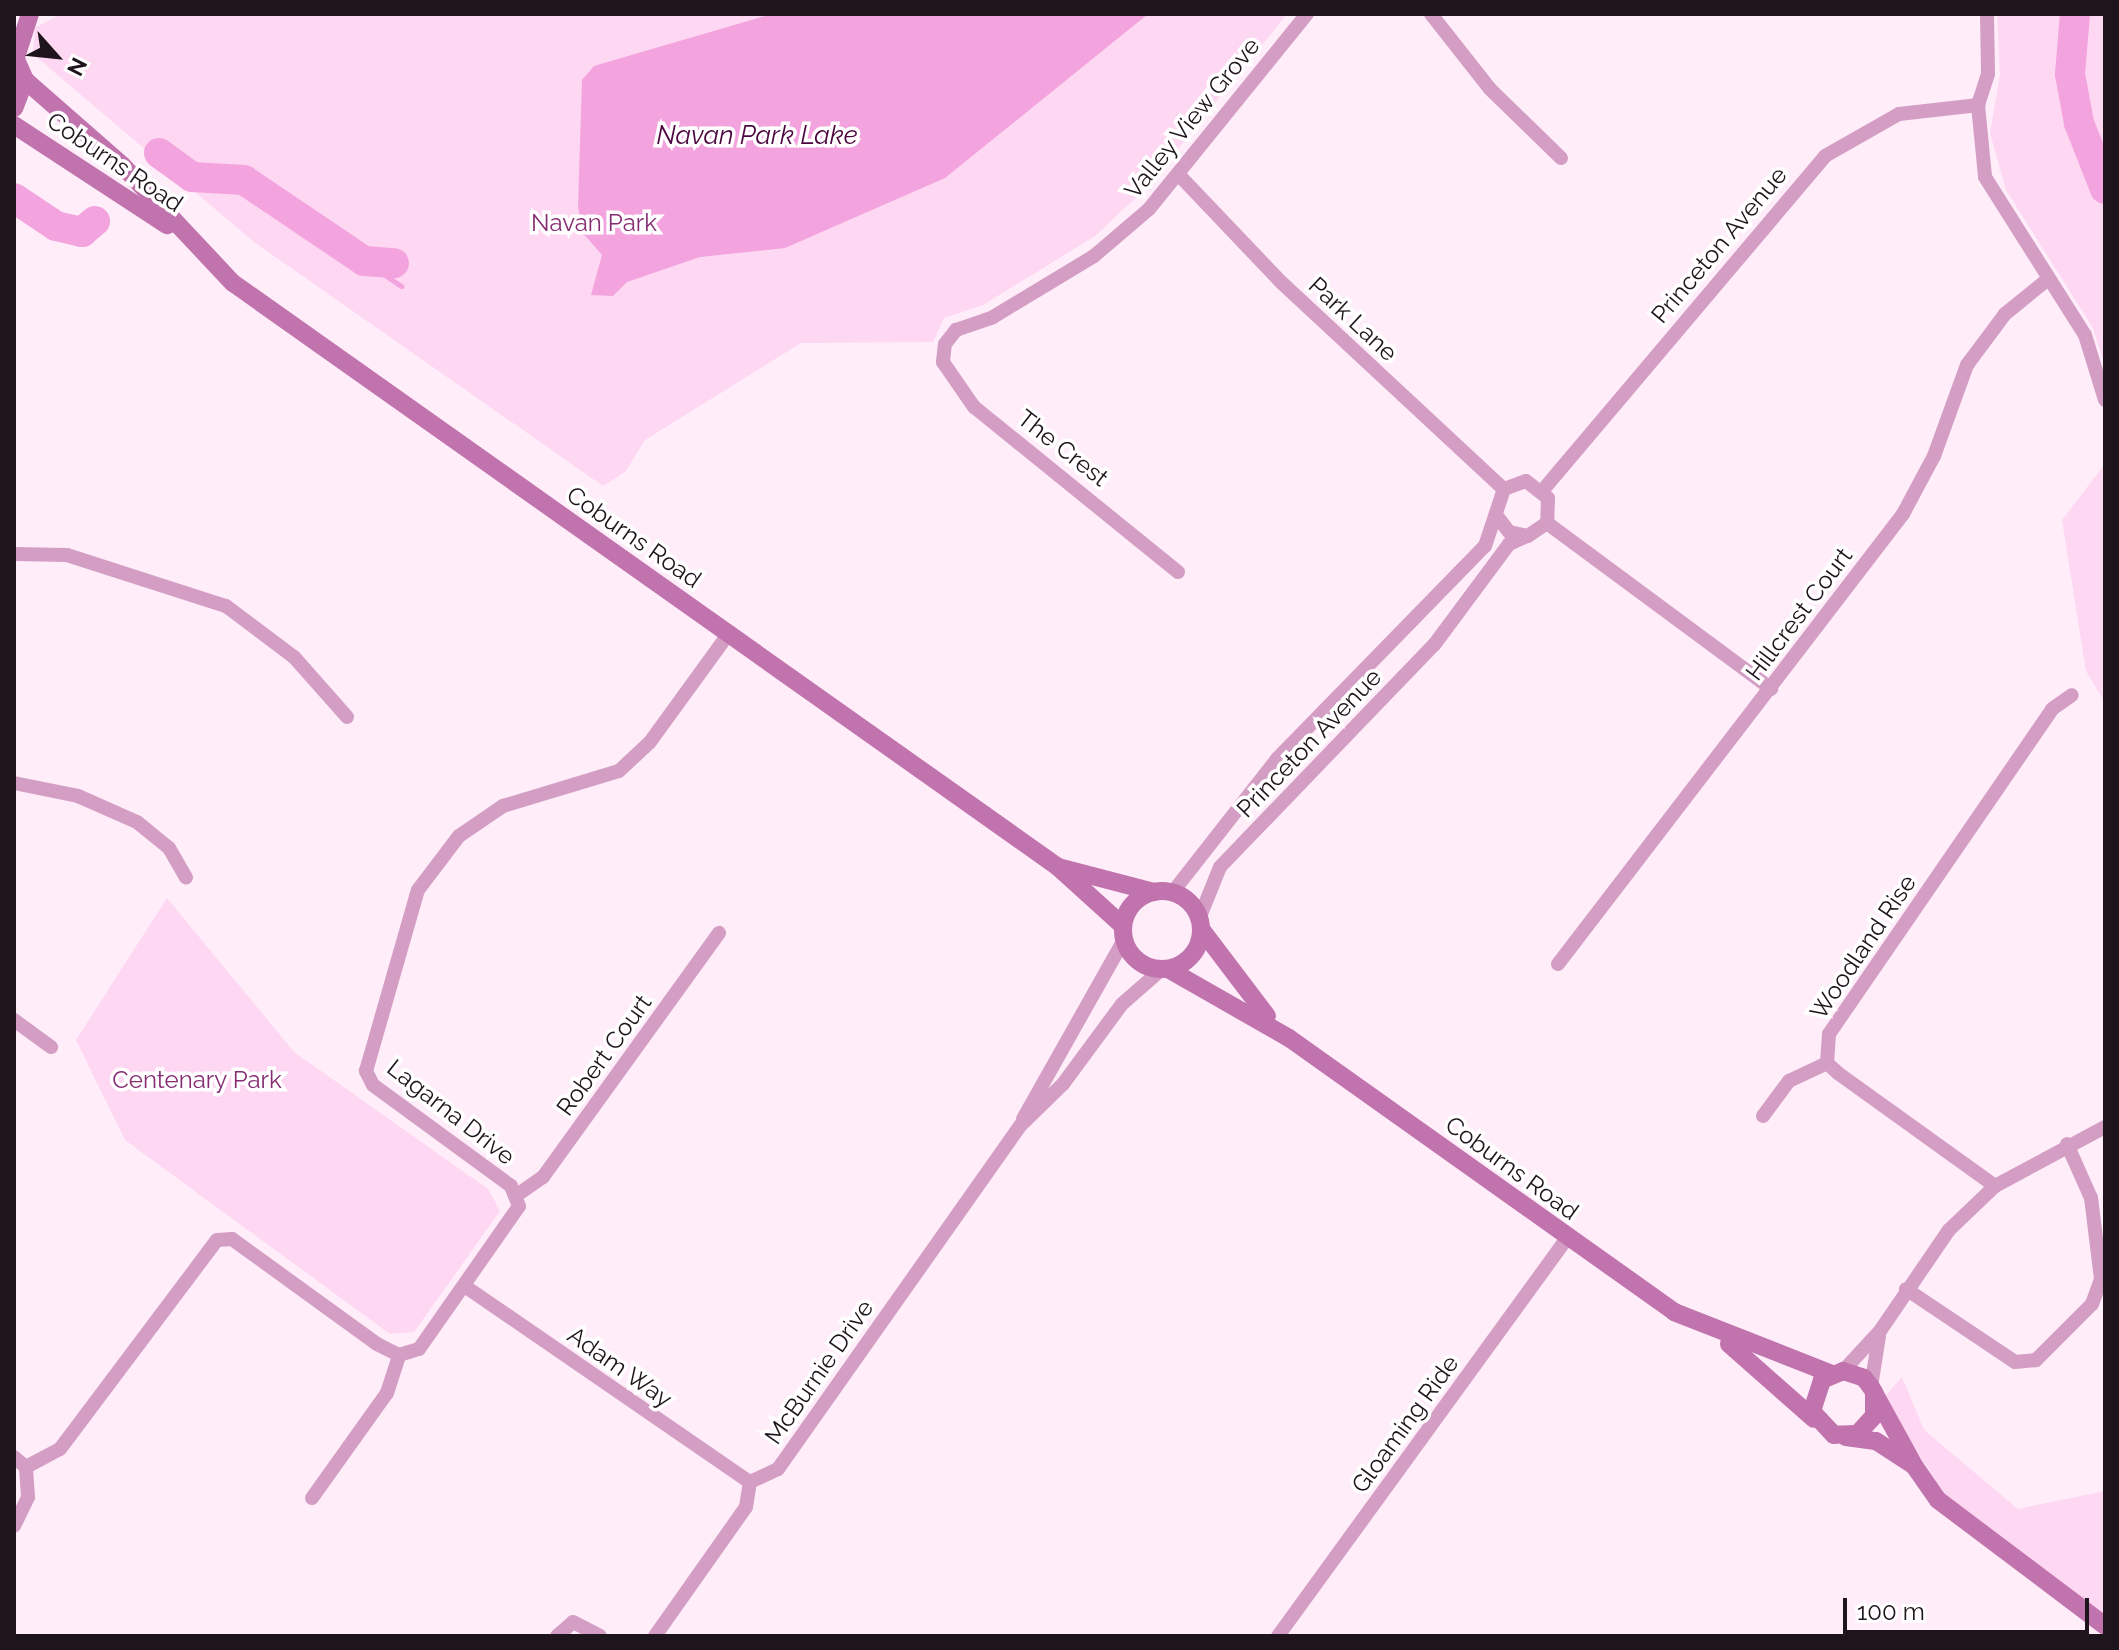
<!DOCTYPE html>
<style>
body{margin:0}
#map{position:relative;width:2119px;height:1650px;overflow:hidden;background:#ffedf9;font-family:Raleway,sans-serif}
div>[style]{position:absolute}
.green>*{inset:0;background:#fed7f2}
.water>*{inset:0;background:#f3a3dd}
.stream>*{height:5px;margin:-2.5px;padding:0 2.5px;transform-origin:2.5px;border-radius:2.5px;background:#f3a3dd}
.river>*{height:30px;margin:-15px;padding:0 15px;transform-origin:15px;border-radius:15px;background:#f3a3dd}
.street>*{height:14px;margin:-7px;padding:0 7px;transform-origin:7px;border-radius:7px;background:#d49ec4}
.secondary>*{height:18px;margin:-9px;padding:0 9px;transform-origin:9px;border-radius:9px;background:#c173ad}
.secondary>.ring{margin:-9px;padding:0;box-sizing:content-box;background:none;border:18px solid #c173ad;border-radius:50%}
span{translate:-50% -50%;white-space:nowrap;text-align:center;line-height:1.15;-webkit-text-stroke:7px #fff;paint-order:stroke}
.street-label{font-size:24px;color:#1e141b}
.park-label{font-size:24px;color:#862c73}
.water-label{font-size:26px;color:#4d0540;font-style:italic}
.frame{position:absolute;inset:0;border:16px solid #1e141b;pointer-events:none}
.north{position:absolute;left:16px;top:16px;width:80px;height:80px;-webkit-text-stroke:6px #fff;paint-order:stroke;rotate:117deg;font-size:22px;font-weight:700;line-height:32px;text-align:center;color:#1e141b}
.north::after{content:'';display:block;margin:auto;width:28px;height:36px;background:#1e141b;clip-path:polygon(50% 0,100% 100%,50% 72%,0 100%)}
.scale{position:absolute;left:1843px;top:1598px;width:246px;height:36px;box-sizing:border-box;border:4px solid #1e141b;border-top:0;padding-left:10px;font-size:24px;line-height:28px;white-space:nowrap;color:#1e141b;-webkit-text-stroke:6px #fff;paint-order:stroke}
</style>
<div id="map">
<div class="green">
<i style="clip-path:polygon(60px 14px,1287px 14px,1146px 188px,1095px 236px,983px 305px,944px 318px,933px 342px,801px 343px,645px 440px,625px 472px,603px 486px,254px 242px,33px 54px,35px 28px)"></i>
<i style="clip-path:polygon(1997px 14px,2105px 14px,2105px 366px,2093px 328px,2006px 190px,1990px 133px,2000px 75px)"></i>
<i style="clip-path:polygon(2105px 464px,2105px 703px,2086px 671px,2062px 520px)"></i>
<i style="clip-path:polygon(167px 898px,294px 1052px,488px 1189px,500px 1211px,414px 1332px,390px 1334px,125px 1140px,76px 1040px)"></i>
<i style="clip-path:polygon(1902px 1377px,1924px 1430px,2018px 1509px,2105px 1491px,2105px 1621px,1964px 1522px,1882px 1400px)"></i>
</div>
<div class="water">
<i style="clip-path:polygon(772px 14px,1148px 14px,945px 178px,785px 248px,700px 257px,627px 282px,613px 296px,591px 295px,602px 255px,582px 232px,578px 206px,582px 80px,594px 66px)"></i>
</div>
<div class="stream">
<i style="left:364px;top:261px;width:45px;rotate:34deg"></i>
</div>
<div class="river">
<i style="left:2075px;top:14px;width:60px;rotate:94.8deg"></i>
<i style="left:2070px;top:74px;width:50px;rotate:79.6deg"></i>
<i style="left:2079px;top:123px;width:71px;rotate:68.5deg"></i>
<i style="left:159px;top:153px;width:41px;rotate:36deg"></i>
<i style="left:192px;top:177px;width:52px;rotate:3.3deg"></i>
<i style="left:244px;top:180px;width:145px;rotate:34deg"></i>
<i style="left:364px;top:261px;width:30px;rotate:4deg"></i>
<i style="left:14px;top:198px;width:50px;rotate:33.7deg"></i>
<i style="left:56px;top:226px;width:27px;rotate:13deg"></i>
<i style="left:82px;top:232px;width:17px;rotate:-40deg"></i>
</div>
<div class="street">
<i style="left:1431px;top:14px;width:95px;rotate:51.8deg"></i>
<i style="left:1490px;top:89px;width:99px;rotate:44.2deg"></i>
<i style="left:1987px;top:14px;width:60px;rotate:89deg"></i>
<i style="left:1988px;top:74px;width:33px;rotate:108deg"></i>
<i style="left:1978px;top:105px;width:72px;rotate:84.4deg"></i>
<i style="left:1985px;top:177px;width:187px;rotate:57.7deg"></i>
<i style="left:2085px;top:335px;width:68px;rotate:72.9deg"></i>
<i style="left:1179px;top:175px;width:149px;rotate:46.4deg"></i>
<i style="left:1282px;top:283px;width:303px;rotate:42.9deg"></i>
<i style="left:1543px;top:490px;width:437px;rotate:-49.8deg"></i>
<i style="left:1825px;top:156px;width:85px;rotate:-29.6deg"></i>
<i style="left:1899px;top:114px;width:80px;rotate:-6.5deg"></i>
<i style="left:1547px;top:523px;width:279px;rotate:36.5deg"></i>
<i style="left:14px;top:554px;width:53px;rotate:1.1deg"></i>
<i style="left:67px;top:555px;width:167px;rotate:17.8deg"></i>
<i style="left:226px;top:606px;width:85px;rotate:36.9deg"></i>
<i style="left:294px;top:657px;width:80px;rotate:48.5deg"></i>
<i style="left:1178px;top:572px;width:262px;rotate:-141deg"></i>
<i style="left:974px;top:407px;width:55px;rotate:-124.6deg"></i>
<i style="left:943px;top:362px;width:18px;rotate:-84deg"></i>
<i style="left:945px;top:344px;width:18px;rotate:-52deg"></i>
<i style="left:956px;top:330px;width:39px;rotate:-19deg"></i>
<i style="left:993px;top:317px;width:118px;rotate:-31.1deg"></i>
<i style="left:1094px;top:256px;width:72px;rotate:-40.5deg"></i>
<i style="left:1149px;top:209px;width:251px;rotate:-51deg"></i>
<i style="left:14px;top:783px;width:65px;rotate:11.5deg"></i>
<i style="left:78px;top:796px;width:64px;rotate:23.8deg"></i>
<i style="left:137px;top:822px;width:41px;rotate:39.1deg"></i>
<i style="left:169px;top:848px;width:34px;rotate:60deg"></i>
<i style="left:1172px;top:893px;width:170px;rotate:-51.9deg"></i>
<i style="left:1277px;top:759px;width:298px;rotate:-45.7deg"></i>
<i style="left:1485px;top:546px;width:60px;rotate:-71.6deg"></i>
<i style="left:1504px;top:489px;width:23px;rotate:-20deg"></i>
<i style="left:1526px;top:481px;width:28px;rotate:38deg"></i>
<i style="left:1548px;top:498px;width:25px;rotate:92deg"></i>
<i style="left:1547px;top:523px;width:23px;rotate:146deg"></i>
<i style="left:1528px;top:536px;width:19px;rotate:-168deg"></i>
<i style="left:1509px;top:532px;width:21px;rotate:-127deg"></i>
<i style="left:1199px;top:919px;width:56px;rotate:-68deg"></i>
<i style="left:1220px;top:867px;width:308px;rotate:-46.1deg"></i>
<i style="left:1434px;top:645px;width:126px;rotate:-53.4deg"></i>
<i style="left:1509px;top:544px;width:20px;rotate:-24deg"></i>
<i style="left:1558px;top:964px;width:567px;rotate:-52.52deg"></i>
<i style="left:1903px;top:514px;width:66px;rotate:-61.9deg"></i>
<i style="left:1934px;top:456px;width:97px;rotate:-70.1deg"></i>
<i style="left:1967px;top:365px;width:64px;rotate:-53.3deg"></i>
<i style="left:2005px;top:314px;width:55px;rotate:-39.1deg"></i>
<i style="left:14px;top:1020px;width:46px;rotate:36.1deg"></i>
<i style="left:1763px;top:1116px;width:44px;rotate:-53.4deg"></i>
<i style="left:1789px;top:1081px;width:42px;rotate:-25.3deg"></i>
<i style="left:1023px;top:1119px;width:206px;rotate:-60.6deg"></i>
<i style="left:1995px;top:1186px;width:193px;rotate:-144.3deg"></i>
<i style="left:1838px;top:1073px;width:15px;rotate:-138deg"></i>
<i style="left:1827px;top:1063px;width:29px;rotate:-86deg"></i>
<i style="left:1829px;top:1034px;width:394px;rotate:-55.5deg"></i>
<i style="left:2052px;top:709px;width:24px;rotate:-35deg"></i>
<i style="left:517px;top:1195px;width:32px;rotate:-35deg"></i>
<i style="left:543px;top:1177px;width:301px;rotate:-54.2deg"></i>
<i style="left:466px;top:1287px;width:345px;rotate:34.5deg"></i>
<i style="left:1906px;top:1289px;width:131px;rotate:33.8deg"></i>
<i style="left:2015px;top:1362px;width:21px;rotate:-5deg"></i>
<i style="left:2036px;top:1360px;width:79px;rotate:-45deg"></i>
<i style="left:2092px;top:1304px;width:27px;rotate:-70deg"></i>
<i style="left:2101px;top:1279px;width:82px;rotate:-97deg"></i>
<i style="left:2091px;top:1198px;width:59px;rotate:-114deg"></i>
<i style="left:1843px;top:1371px;width:54px;rotate:-47.2deg"></i>
<i style="left:1880px;top:1331px;width:122px;rotate:-55.7deg"></i>
<i style="left:1949px;top:1230px;width:64px;rotate:-43.7deg"></i>
<i style="left:1995px;top:1186px;width:125px;rotate:-28.2deg"></i>
<i style="left:1871px;top:1387px;width:52px;rotate:-81.1deg"></i>
<i style="left:14px;top:1457px;width:16px;rotate:40deg"></i>
<i style="left:26px;top:1467px;width:38px;rotate:-28deg"></i>
<i style="left:60px;top:1449px;width:261px;rotate:-53.1deg"></i>
<i style="left:217px;top:1240px;width:15px;rotate:-4deg"></i>
<i style="left:232px;top:1239px;width:179px;rotate:35.9deg"></i>
<i style="left:377px;top:1344px;width:25px;rotate:27deg"></i>
<i style="left:399px;top:1355px;width:21px;rotate:-17deg"></i>
<i style="left:419px;top:1349px;width:174px;rotate:-55deg"></i>
<i style="left:519px;top:1206px;width:22px;rotate:-112deg"></i>
<i style="left:511px;top:1186px;width:171px;rotate:-143.8deg"></i>
<i style="left:373px;top:1085px;width:16px;rotate:-117deg"></i>
<i style="left:366px;top:1071px;width:188px;rotate:-74deg"></i>
<i style="left:418px;top:890px;width:68px;rotate:-52.8deg"></i>
<i style="left:459px;top:836px;width:53px;rotate:-34.3deg"></i>
<i style="left:503px;top:806px;width:121px;rotate:-16.8deg"></i>
<i style="left:619px;top:771px;width:42px;rotate:-43.1deg"></i>
<i style="left:650px;top:742px;width:136px;rotate:-54deg"></i>
<i style="left:750px;top:1482px;width:31px;rotate:-25deg"></i>
<i style="left:778px;top:1469px;width:420px;rotate:-54.8deg"></i>
<i style="left:1020px;top:1126px;width:60px;rotate:-44.3deg"></i>
<i style="left:1063px;top:1084px;width:99px;rotate:-53.6deg"></i>
<i style="left:1122px;top:1004px;width:52px;rotate:-41.1deg"></i>
<i style="left:312px;top:1498px;width:129px;rotate:-54.5deg"></i>
<i style="left:387px;top:1393px;width:40px;rotate:-72deg"></i>
<i style="left:14px;top:1526px;width:32px;rotate:-64deg"></i>
<i style="left:28px;top:1497px;width:30px;rotate:-94deg"></i>
<i style="left:557px;top:1636px;width:21px;rotate:-41deg"></i>
<i style="left:573px;top:1622px;width:30px;rotate:27deg"></i>
<i style="left:655px;top:1636px;width:158px;rotate:-54.8deg"></i>
<i style="left:746px;top:1507px;width:25px;rotate:-81deg"></i>
<i style="left:1278px;top:1636px;width:492px;rotate:-54deg"></i>
</div>
<div class="secondary">
<i style="left:14px;top:55px;width:27px;rotate:66deg"></i>
<i style="left:25px;top:80px;width:30px;rotate:111deg"></i>
<i style="left:16px;top:57px;width:45px;rotate:-72deg"></i>
<i style="left:25px;top:80px;width:129px;rotate:41.2deg"></i>
<i style="left:122px;top:165px;width:162px;rotate:46.8deg"></i>
<i style="left:233px;top:283px;width:1011px;rotate:35.29deg"></i>
<i style="left:1058px;top:867px;width:88px;rotate:42.2deg"></i>
<i style="left:14px;top:125px;width:183px;rotate:33.2deg"></i>
<i style="left:1058px;top:867px;width:99px;rotate:14.6deg"></i>
<i class="ring" style="left:1123px;top:891px;width:60px;height:60px"></i>
<i style="left:1201px;top:929px;width:109px;rotate:52.8deg"></i>
<i style="left:1168px;top:969px;width:139px;rotate:29.7deg"></i>
<i style="left:1289px;top:1038px;width:473px;rotate:35.4deg"></i>
<i style="left:1674px;top:1312px;width:170px;rotate:21.4deg"></i>
<i style="left:1729px;top:1344px;width:113px;rotate:41.4deg"></i>
<i style="left:1874px;top:1392px;width:24px;rotate:90deg"></i>
<i style="left:1874px;top:1416px;width:25px;rotate:133deg"></i>
<i style="left:1857px;top:1434px;width:23px;rotate:178deg"></i>
<i style="left:1834px;top:1435px;width:33px;rotate:-133deg"></i>
<i style="left:1812px;top:1411px;width:33px;rotate:-72deg"></i>
<i style="left:1822px;top:1380px;width:23px;rotate:-23deg"></i>
<i style="left:1843px;top:1371px;width:22px;rotate:18deg"></i>
<i style="left:1864px;top:1378px;width:11px;rotate:52deg"></i>
<i style="left:1871px;top:1387px;width:91px;rotate:61.2deg"></i>
<i style="left:1915px;top:1467px;width:40px;rotate:55.1deg"></i>
<i style="left:1938px;top:1500px;width:209px;rotate:37deg"></i>
<i style="left:1846px;top:1437px;width:30px;rotate:8deg"></i>
<i style="left:1876px;top:1441px;width:44px;rotate:33deg"></i>
</div>
<div class="street-label">
<span style="left:1192px;top:118px;rotate:-51deg">Valley View Grove</span>
<span style="left:115px;top:162px;rotate:34deg">Coburns Road</span>
<span style="left:1719px;top:245px;rotate:-50deg">Princeton Avenue</span>
<span style="left:1353px;top:319px;rotate:43deg">Park Lane</span>
<span style="left:1063px;top:448px;rotate:38deg">The Crest</span>
<span style="left:634px;top:537px;rotate:35deg">Coburns Road</span>
<span style="left:1799px;top:614px;rotate:-53deg">Hillcrest Court</span>
<span style="left:1309px;top:743px;rotate:-46deg">Princeton Avenue</span>
<span style="left:1863px;top:947px;rotate:-56deg">Woodland Rise</span>
<span style="left:604px;top:1055px;rotate:-54deg">Robert Court</span>
<span style="left:451px;top:1112px;rotate:38deg">Lagarna Drive</span>
<span style="left:1512px;top:1168px;rotate:36deg">Coburns Road</span>
<span style="left:620px;top:1367px;rotate:35deg">Adam Way</span>
<span style="left:819px;top:1372px;rotate:-55deg">McBurnie Drive</span>
<span style="left:1405px;top:1424px;rotate:-54deg">Gloaming Ride</span>
</div>
<div class="park-label">
<span style="left:594px;top:223px">Navan Park</span>
<span style="left:197px;top:1080px">Centenary Park</span>
</div>
<div class="water-label">
<span style="left:757px;top:136px">Navan Park Lake</span>
</div>
<div class="frame"></div>
<div class="north">N</div>
<div class="scale">100 m</div>
</div>
